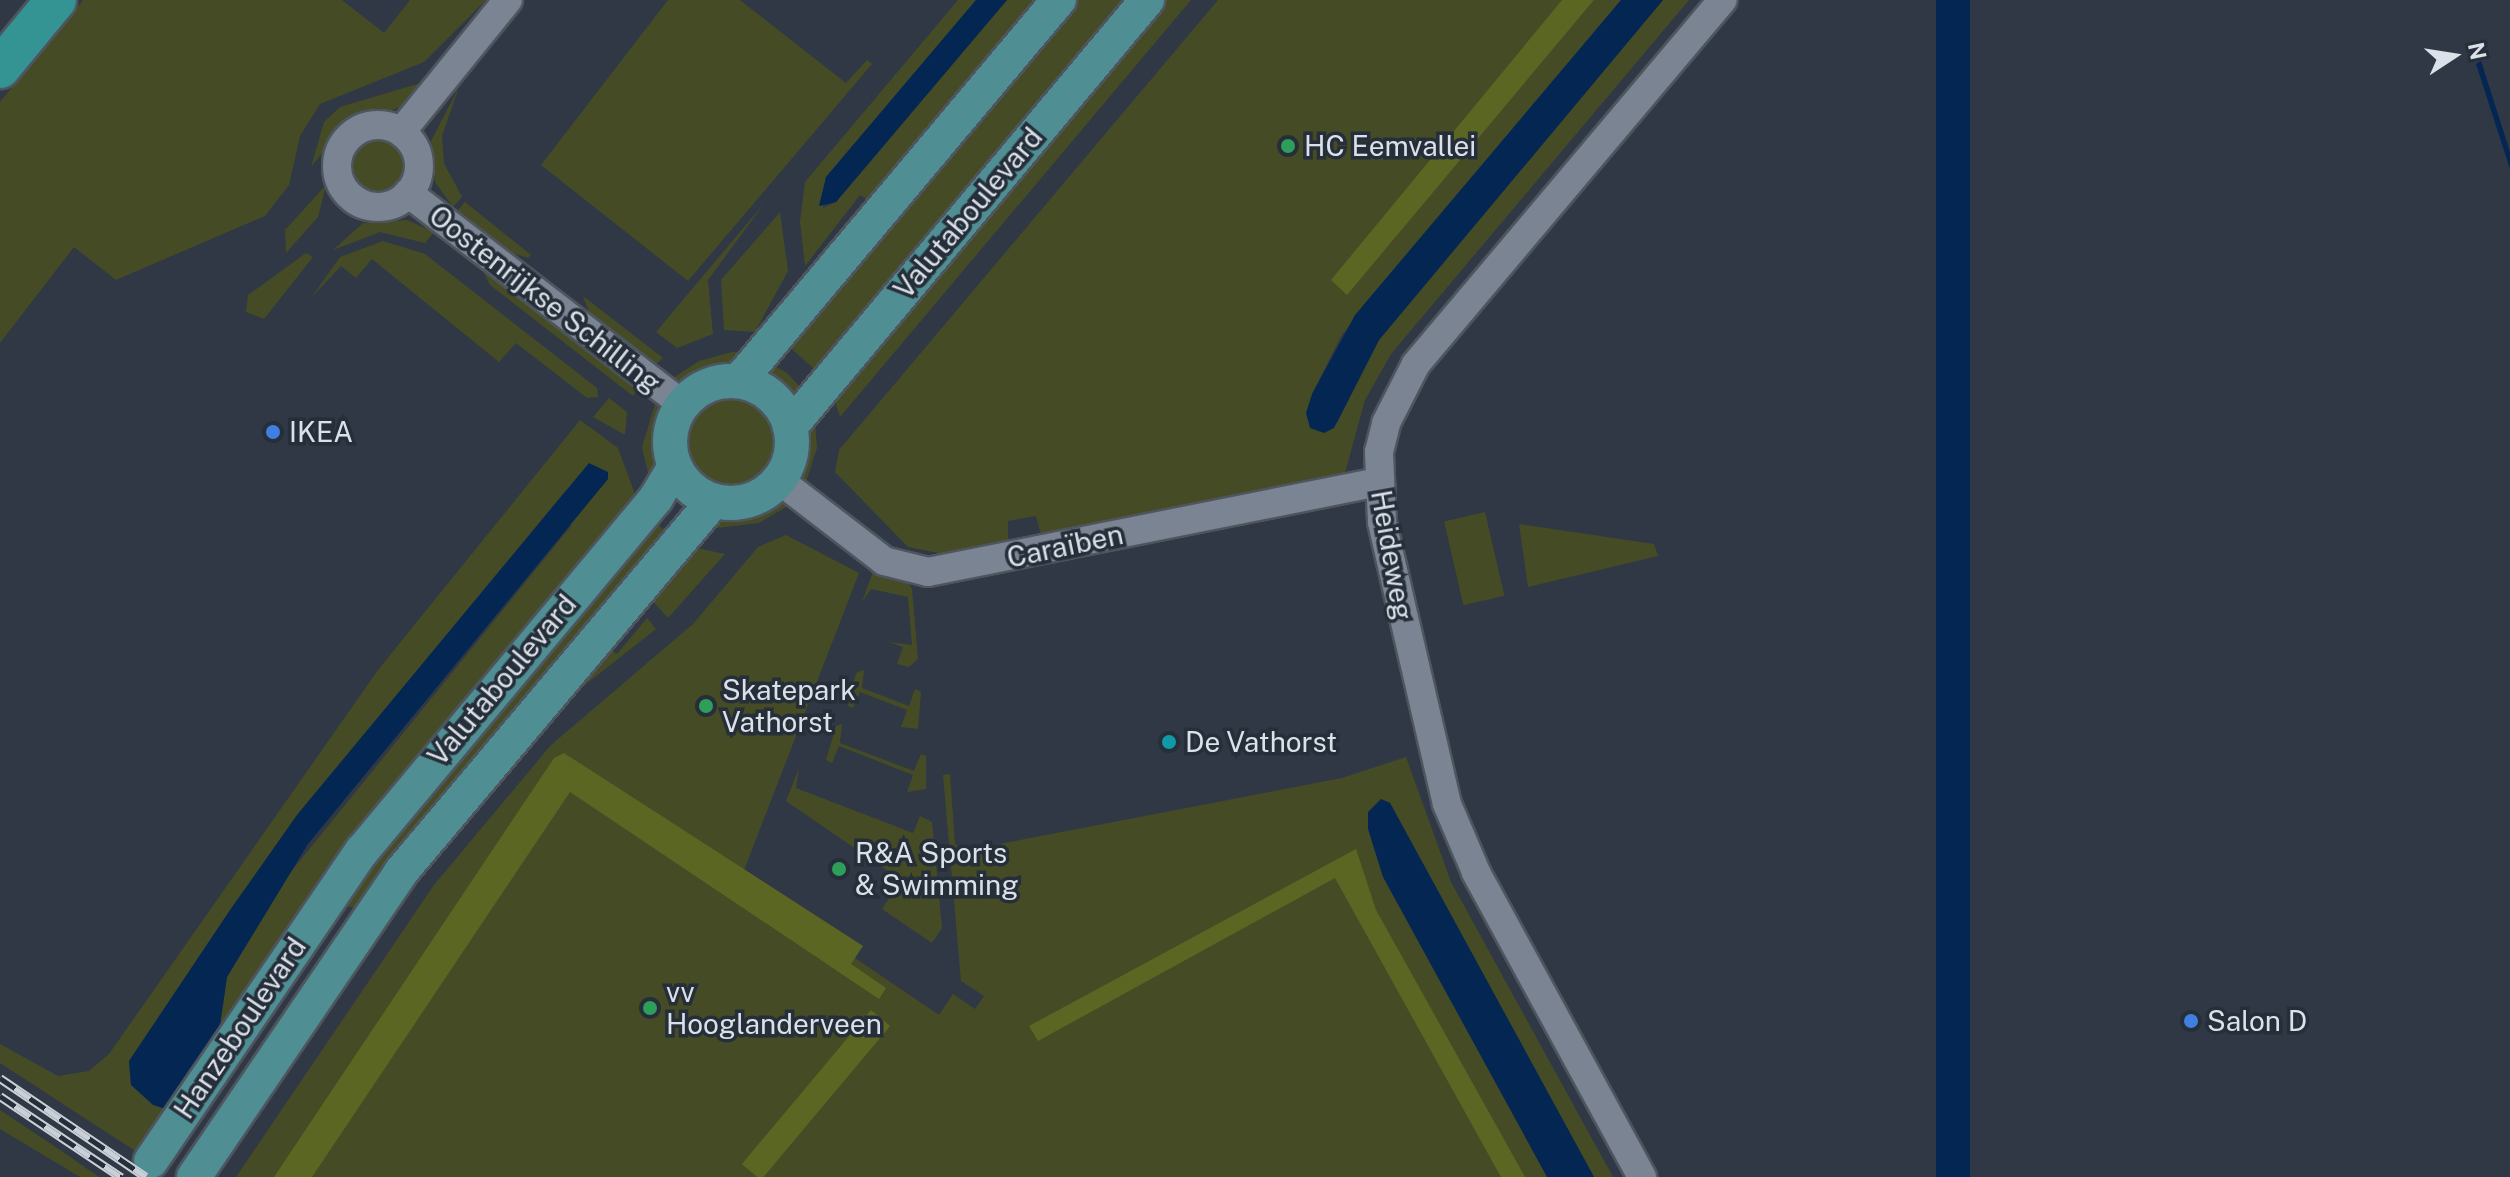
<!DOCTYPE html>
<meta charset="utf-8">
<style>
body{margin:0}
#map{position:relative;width:2510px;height:1177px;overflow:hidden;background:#2f3844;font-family:"Public Sans",sans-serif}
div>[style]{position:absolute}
.green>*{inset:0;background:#454c25;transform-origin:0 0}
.round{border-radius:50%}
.forest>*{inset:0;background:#5b6623;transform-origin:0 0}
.water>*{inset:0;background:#042653;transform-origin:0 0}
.roads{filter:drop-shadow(2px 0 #4e555f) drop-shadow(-2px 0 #4e555f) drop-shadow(0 2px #4e555f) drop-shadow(0 -2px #4e555f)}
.minor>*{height:28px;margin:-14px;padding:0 14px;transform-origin:14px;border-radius:14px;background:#7a8492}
.minor>.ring{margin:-14px;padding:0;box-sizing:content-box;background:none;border:28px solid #7a8492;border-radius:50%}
.major>*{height:34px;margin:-17px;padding:0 17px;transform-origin:17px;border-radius:17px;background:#4f8e93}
.major>.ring{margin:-17px;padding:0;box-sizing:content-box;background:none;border:34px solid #4f8e93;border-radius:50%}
.highway>*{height:40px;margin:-20px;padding:0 20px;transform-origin:20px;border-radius:20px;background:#339493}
.rail>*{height:9px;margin-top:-4.5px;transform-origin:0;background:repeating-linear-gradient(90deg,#252e39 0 18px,#c9d0d8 0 36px);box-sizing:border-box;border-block:2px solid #c9d0d8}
.dots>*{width:22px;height:22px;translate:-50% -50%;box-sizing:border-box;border:4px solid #252e39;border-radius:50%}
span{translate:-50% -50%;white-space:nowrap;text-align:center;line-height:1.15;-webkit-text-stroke:7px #252e39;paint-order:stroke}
.poi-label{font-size:28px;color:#dbe1e9}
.left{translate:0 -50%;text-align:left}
.street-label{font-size:28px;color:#dbe1e9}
.north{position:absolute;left:2414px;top:16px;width:80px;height:80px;-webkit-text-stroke:6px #252e39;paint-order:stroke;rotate:78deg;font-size:22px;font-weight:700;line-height:32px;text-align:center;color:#dbe1e9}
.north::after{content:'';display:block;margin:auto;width:28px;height:36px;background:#dbe1e9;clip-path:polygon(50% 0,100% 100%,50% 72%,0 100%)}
</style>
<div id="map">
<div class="green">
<i style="clip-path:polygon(83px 0,342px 0,384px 33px,410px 0,486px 0,424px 62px,320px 104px,300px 136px,289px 185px,265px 216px,116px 280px,74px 247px,0 343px,0 102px)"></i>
<i style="clip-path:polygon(668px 0,740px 0,846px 83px,867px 60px,872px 64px,688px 281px,541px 165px)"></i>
<i style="clip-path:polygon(958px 0,976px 0,826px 177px,823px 208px,836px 202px,1007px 0,1052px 0,870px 201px,860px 195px,805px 266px,800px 222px,805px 182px)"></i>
<i style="clip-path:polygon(1067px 0,1139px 0,822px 376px,786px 344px)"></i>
<i style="clip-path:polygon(1156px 0,1191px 0,840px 417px,834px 398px)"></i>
<i style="clip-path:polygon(1218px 0,1575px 0,1347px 294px,1594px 0,1621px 0,1341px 336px,1312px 394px,1337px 423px,1379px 340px,1663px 0,1689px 0,1391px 354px,1365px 400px,1345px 473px,1041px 535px,1036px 516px,1008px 521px,1008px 541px,944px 554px,908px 547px,835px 472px,839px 450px)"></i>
<i style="clip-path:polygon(424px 82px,402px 107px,346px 123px,311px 167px,324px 122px,340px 107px)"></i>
<i style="clip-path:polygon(459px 87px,442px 136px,444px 163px,462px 197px,453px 207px,435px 182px,431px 141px)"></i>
<i class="round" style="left:351px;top:140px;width:54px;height:54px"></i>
<i style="clip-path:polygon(326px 185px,318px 217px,286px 253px,285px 230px)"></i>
<i style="clip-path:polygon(766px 201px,708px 280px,713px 334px,677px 348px,656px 332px)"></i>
<i style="clip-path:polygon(465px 202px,531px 255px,528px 258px,506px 251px,458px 210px)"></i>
<i style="clip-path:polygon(780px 212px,788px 271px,755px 332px,724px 330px,721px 280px)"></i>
<i style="clip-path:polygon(407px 220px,434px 232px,425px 243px,380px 232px,333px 250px,363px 223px)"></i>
<i style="clip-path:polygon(383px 241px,425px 254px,597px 388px,598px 397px,587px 398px,516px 343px,499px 362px,372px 259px,356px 278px,341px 266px,311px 298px,340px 257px)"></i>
<i style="clip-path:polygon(306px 253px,313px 257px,264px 319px,246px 312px,248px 295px)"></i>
<i style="clip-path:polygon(480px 265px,640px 386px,633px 396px,490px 285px)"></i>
<i style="clip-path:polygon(583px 296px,663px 358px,654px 366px,591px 317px)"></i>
<i style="clip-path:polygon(732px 352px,746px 353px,729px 372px,688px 382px,673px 378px,699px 361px)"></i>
<i style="clip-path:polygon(765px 360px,787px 373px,807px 394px,789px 404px,758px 379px)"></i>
<i class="round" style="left:684px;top:395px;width:94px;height:94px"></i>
<i style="clip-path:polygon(609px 398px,627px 412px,625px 435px,593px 417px)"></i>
<i style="clip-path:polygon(656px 401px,663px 420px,664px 465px,649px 477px,642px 447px)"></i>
<i style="clip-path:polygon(814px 407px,817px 448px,805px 485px,798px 467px,800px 432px)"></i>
<i style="clip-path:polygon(580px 420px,618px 448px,640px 508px,217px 1046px,227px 977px,277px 889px,571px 526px,567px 489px,297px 815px,129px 1061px,131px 1085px,172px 1111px,143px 1156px,0 1063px,0 1044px,58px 1076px,89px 1071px,109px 1054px,378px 670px)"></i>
<i style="clip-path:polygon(768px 501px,793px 503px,759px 523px,709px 529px,718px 512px)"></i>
<i style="left:1485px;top:512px;width:86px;height:42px;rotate:77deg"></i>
<i style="clip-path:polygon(648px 516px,672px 537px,366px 910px,345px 906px,366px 855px)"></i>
<i style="clip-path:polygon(1519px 524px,1654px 544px,1658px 556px,1528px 587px)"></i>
<i style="clip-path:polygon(786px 535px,859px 573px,743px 873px,564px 753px,560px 758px,939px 1015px,953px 994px,975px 1009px,984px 996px,961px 981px,943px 775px,950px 774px,955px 844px,963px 851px,1342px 778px,1406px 757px,1451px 882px,1613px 1177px,1594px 1177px,1390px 803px,1381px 799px,1574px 1177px,236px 1177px,434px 885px,551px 745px,693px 624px,758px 547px)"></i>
<i style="clip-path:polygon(692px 547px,725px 554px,668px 618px,648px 596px)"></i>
<i style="clip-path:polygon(874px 569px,907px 580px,912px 589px,918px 659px,909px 667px,897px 664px,903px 647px,889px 642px,912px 645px,908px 597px,871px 589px,862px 602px)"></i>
<i style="clip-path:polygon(647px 618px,656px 629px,562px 703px,606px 647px,617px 654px)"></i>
<i style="clip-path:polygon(864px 670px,862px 688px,909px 706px,915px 689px,921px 692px,918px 729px,901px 727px,907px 710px,860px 692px,853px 708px,848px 706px,856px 673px)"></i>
<i style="clip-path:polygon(842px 724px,840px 743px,914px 771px,921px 754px,926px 756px,926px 789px,907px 792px,913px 775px,839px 746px,832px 763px,826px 760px,836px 726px)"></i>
<i style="clip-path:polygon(799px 768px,796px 788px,913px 833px,920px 816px,932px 822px,942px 928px,932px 943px,882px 909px,901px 880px,786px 801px)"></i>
<i style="clip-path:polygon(0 1110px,63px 1152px,99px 1177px,80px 1177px,0 1129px)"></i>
</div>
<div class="forest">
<i style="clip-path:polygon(1562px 0,1594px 0,1347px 295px,1331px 280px)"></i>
<i style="clip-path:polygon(564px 753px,863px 946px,851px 964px,886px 988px,879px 999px,570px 792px,312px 1177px,274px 1177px,554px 758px)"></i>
<i style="clip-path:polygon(1356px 849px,1376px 910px,1525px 1177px,1501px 1177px,1335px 878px,1038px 1041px,1029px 1026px)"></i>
<i style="left:871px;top:1010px;width:25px;height:201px;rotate:40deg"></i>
</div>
<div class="water">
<i style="clip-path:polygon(976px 0,1007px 0,836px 202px,819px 206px,826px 177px)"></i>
<i style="clip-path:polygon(1621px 0,1663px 0,1379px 340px,1334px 428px,1324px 433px,1310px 428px,1306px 413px,1312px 394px,1355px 315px)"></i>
<i style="left:1936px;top:0;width:34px;height:1236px"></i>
<i style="clip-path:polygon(2481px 61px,2510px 152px,2510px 169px,2476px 64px)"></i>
<i style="clip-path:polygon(589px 463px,608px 472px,608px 479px,308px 844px,227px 977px,217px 1046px,172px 1111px,153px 1105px,131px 1085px,129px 1061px,230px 910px,297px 815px)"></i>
<i style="clip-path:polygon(1381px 799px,1390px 803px,1594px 1177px,1547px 1177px,1383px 877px,1368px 829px,1368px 812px)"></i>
</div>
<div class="roads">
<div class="minor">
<i class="ring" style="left:337px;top:125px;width:54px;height:54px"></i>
<i style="left:401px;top:132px;width:170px;rotate:-51deg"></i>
<i style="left:408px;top:193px;width:347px;rotate:37.6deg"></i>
<i style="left:779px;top:480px;width:133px;rotate:37.6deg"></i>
<i style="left:884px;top:561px;width:45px;rotate:14deg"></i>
<i style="left:928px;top:572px;width:458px;rotate:-11.3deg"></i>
<i style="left:1642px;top:1177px;width:347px;rotate:-118.6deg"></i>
<i style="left:1476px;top:872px;width:74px;rotate:-113.1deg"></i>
<i style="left:1447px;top:804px;width:289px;rotate:-103deg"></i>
<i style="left:1382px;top:522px;width:70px;rotate:-92.5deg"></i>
<i style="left:1379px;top:452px;width:30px;rotate:-76deg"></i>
<i style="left:1386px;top:423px;width:66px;rotate:-63deg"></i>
<i style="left:1416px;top:364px;width:476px;rotate:-49.9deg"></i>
</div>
<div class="major">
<i style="left:739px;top:381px;width:498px;rotate:-50deg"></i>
<i class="ring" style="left:670px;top:381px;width:88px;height:88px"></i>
<i style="left:790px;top:427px;width:557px;rotate:-50.1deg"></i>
<i style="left:151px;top:1161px;width:375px;rotate:-55.8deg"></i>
<i style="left:362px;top:851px;width:459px;rotate:-50.2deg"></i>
<i style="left:656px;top:498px;width:37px;rotate:-59deg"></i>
<i style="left:194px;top:1177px;width:369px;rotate:-55.8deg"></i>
<i style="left:401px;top:872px;width:485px;rotate:-49.9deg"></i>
</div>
<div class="highway">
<i style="left:0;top:68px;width:88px;rotate:-50.5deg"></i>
</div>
</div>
<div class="rail">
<i style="left:0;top:1078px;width:176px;rotate:34.1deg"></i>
<i style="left:0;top:1096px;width:146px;rotate:33.8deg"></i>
</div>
<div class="dots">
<i style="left:1288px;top:146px;background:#2e9e5b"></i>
<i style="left:273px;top:432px;background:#3f7fe0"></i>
<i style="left:706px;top:706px;background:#2e9e5b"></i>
<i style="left:1169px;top:742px;background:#0f9aa8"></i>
<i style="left:839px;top:869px;background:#2e9e5b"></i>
<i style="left:650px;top:1008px;background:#2e9e5b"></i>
<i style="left:2191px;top:1021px;background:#3f7fe0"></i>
</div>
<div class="poi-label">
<span class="left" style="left:1304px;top:146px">HC Eemvallei</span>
<span class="left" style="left:289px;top:432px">IKEA</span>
<span class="left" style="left:722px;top:706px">Skatepark<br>Vathorst</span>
<span class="left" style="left:1185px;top:742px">De Vathorst</span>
<span class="left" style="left:855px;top:869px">R&amp;A Sports<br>&amp; Swimming</span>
<span class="left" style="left:666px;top:1008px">vv<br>Hooglanderveen</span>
<span class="left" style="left:2207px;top:1021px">Salon D</span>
</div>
<div class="street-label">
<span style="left:968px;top:213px;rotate:-50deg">Valutaboulevard</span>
<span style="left:545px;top:299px;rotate:38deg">Oostenrijkse Schilling</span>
<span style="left:1065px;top:546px;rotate:-12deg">Caraïben</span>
<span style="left:1392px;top:555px;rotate:80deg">Heideweg</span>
<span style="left:502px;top:680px;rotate:-50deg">Valutaboulevard</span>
<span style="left:240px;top:1028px;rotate:-56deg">Hanzeboulevard</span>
</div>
<div class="north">N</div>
</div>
